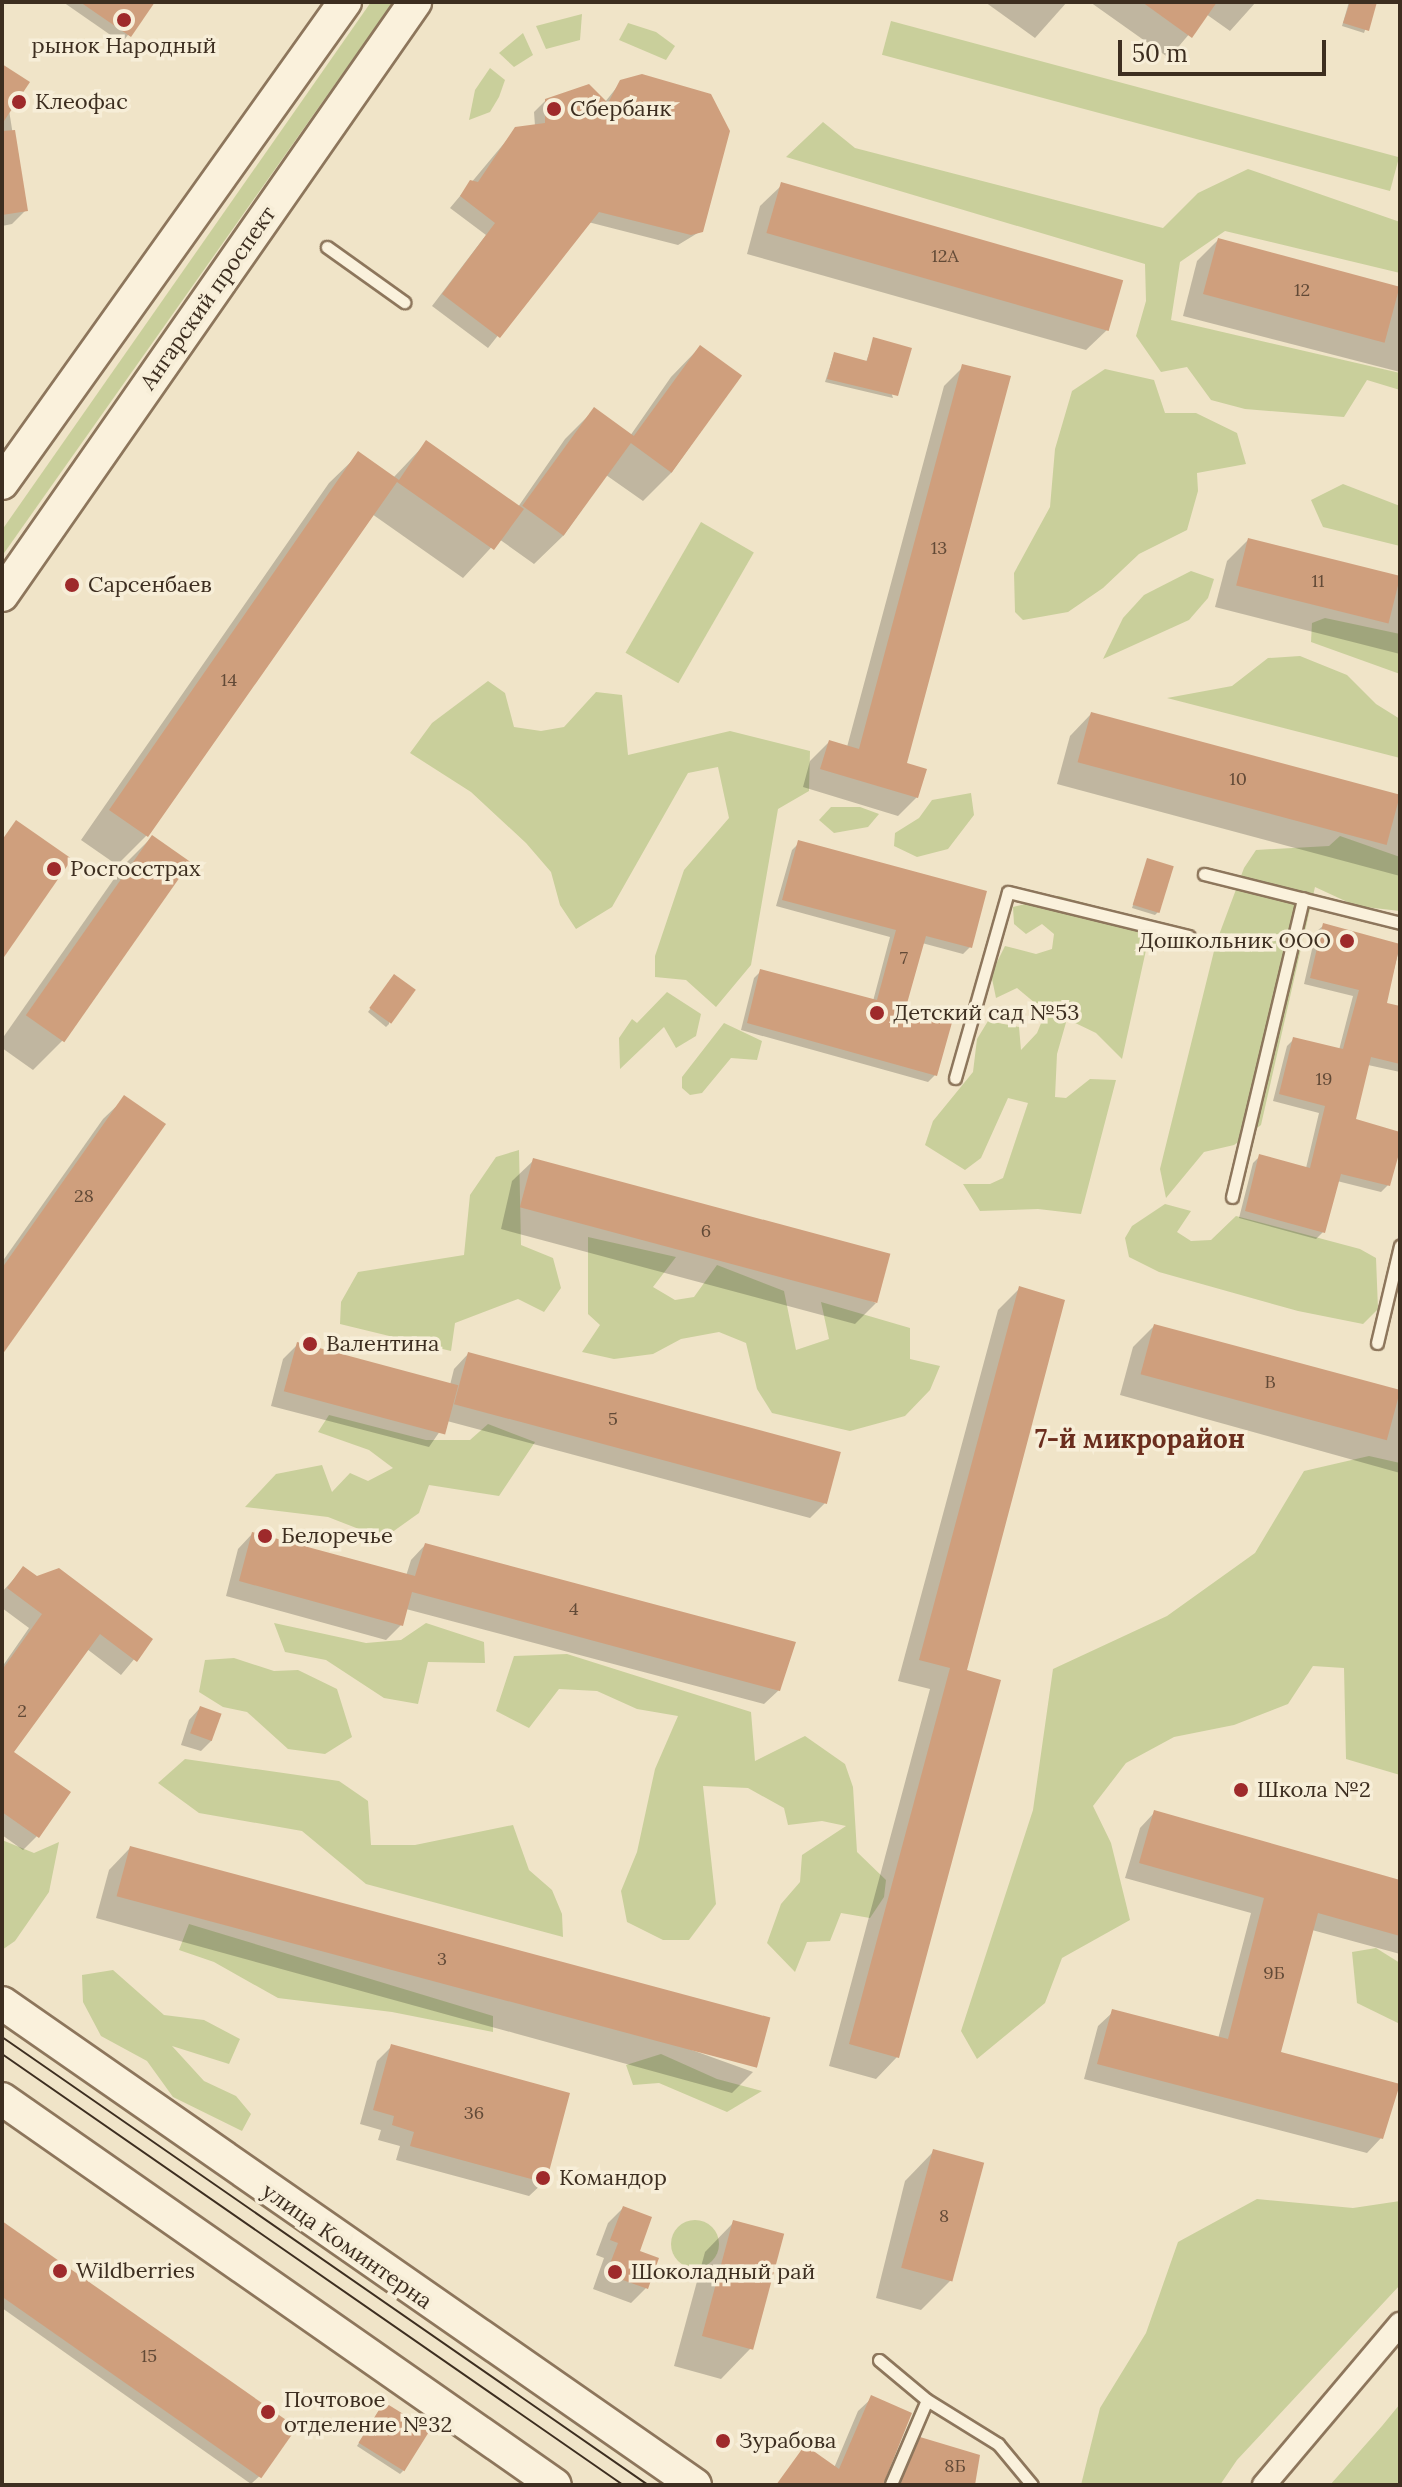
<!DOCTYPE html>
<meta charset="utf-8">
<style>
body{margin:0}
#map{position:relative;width:1402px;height:2487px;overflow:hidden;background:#f0e4c8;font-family:Lora,serif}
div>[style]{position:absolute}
.green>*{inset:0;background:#c9cf9b;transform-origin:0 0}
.round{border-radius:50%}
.shadow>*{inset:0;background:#0003}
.building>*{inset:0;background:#cf9f7d;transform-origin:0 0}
.roads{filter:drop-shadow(2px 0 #8d765c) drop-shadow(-2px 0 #8d765c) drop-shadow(0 2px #8d765c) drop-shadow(0 -2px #8d765c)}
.lane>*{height:11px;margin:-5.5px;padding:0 5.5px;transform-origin:5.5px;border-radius:5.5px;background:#faf1dc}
.street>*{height:22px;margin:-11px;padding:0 11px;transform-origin:11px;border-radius:11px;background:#faf1dc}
.secondary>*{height:32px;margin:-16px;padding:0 16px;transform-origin:16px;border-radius:16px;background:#faf1dc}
.tram>*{height:2px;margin:-1px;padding:0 1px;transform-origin:1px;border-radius:1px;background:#3d2e20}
.dots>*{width:22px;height:22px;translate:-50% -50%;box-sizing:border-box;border:4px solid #f7eed8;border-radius:50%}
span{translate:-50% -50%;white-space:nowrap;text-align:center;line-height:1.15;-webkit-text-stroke:7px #f7eed8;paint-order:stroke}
.number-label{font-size:18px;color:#624a37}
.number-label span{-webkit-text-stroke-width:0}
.poi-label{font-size:22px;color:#3d2e20}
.left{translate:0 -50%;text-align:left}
.right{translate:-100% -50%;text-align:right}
.street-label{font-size:22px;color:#3d2e20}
.quarter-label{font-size:26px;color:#6b2e1e;font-weight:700}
.frame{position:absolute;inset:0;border:4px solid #3d2e20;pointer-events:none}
.scale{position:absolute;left:1118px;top:40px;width:208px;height:36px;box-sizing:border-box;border:4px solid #3d2e20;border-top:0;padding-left:10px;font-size:24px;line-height:28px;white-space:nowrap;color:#3d2e20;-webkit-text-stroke:6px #f7eed8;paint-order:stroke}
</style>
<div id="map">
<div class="green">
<i style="clip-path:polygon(371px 2px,393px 2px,2px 556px,2px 530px)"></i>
<i style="clip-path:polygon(582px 14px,580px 40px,546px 49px,536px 26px)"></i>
<i style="left:891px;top:21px;width:526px;height:35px;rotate:15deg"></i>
<i style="clip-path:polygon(628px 23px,656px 32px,675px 46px,666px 60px,619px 40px)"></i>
<i style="clip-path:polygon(523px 33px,533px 55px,514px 67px,499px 53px)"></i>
<i style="clip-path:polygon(490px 68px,505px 80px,499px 97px,490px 112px,469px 120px,475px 90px)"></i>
<i style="clip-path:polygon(823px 122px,855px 148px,1163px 228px,1198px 193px,1248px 169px,1400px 222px,1400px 273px,1225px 231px,1180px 262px,1171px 320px,1400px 373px,1400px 390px,1367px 380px,1344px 417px,1245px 409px,1211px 400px,1187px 367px,1161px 372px,1136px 336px,1146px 301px,1145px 264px,786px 157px)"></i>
<i style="clip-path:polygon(1105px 369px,1154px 380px,1165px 413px,1196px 413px,1237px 433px,1246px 464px,1197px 473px,1198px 491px,1187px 530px,1139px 554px,1103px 588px,1068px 612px,1023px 620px,1015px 612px,1014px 573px,1050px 507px,1055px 449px,1072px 391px)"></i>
<i style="clip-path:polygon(1343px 484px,1400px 506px,1400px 546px,1323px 527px,1311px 500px)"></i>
<i style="left:701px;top:522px;width:61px;height:151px;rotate:30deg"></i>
<i style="clip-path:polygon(1191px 571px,1214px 579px,1208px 598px,1189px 620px,1103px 659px,1123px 618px,1144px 595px)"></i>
<i style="clip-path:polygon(1325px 618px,1400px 634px,1400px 674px,1311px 642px,1312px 623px)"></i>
<i style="clip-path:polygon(1300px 656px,1347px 675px,1376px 704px,1400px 719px,1400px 758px,1167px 698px,1232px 686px,1268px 658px)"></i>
<i style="clip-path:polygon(488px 681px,505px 693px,514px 727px,541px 731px,564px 727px,596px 692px,622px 695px,628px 755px,730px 731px,810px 751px,809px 791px,778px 809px,751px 965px,716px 1007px,686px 980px,655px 977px,655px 956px,684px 870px,729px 818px,718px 767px,688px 773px,612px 907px,576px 929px,560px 905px,551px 872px,526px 843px,471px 792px,410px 753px,432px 723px)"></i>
<i style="clip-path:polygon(971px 793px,974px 815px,948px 849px,917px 857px,894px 846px,895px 833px,919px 818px,932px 800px)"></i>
<i style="clip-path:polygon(831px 807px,860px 807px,879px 814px,868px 827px,834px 833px,819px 820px)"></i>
<i style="clip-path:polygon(1340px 836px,1400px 857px,1400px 911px,1356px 906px,1315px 887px,1261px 1125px,1234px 1145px,1204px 1152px,1166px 1198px,1160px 1169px,1216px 943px,1244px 868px,1256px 850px,1329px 846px)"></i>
<i style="clip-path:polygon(1059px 896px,1121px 913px,1148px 941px,1122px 1059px,1096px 1033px,1067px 1019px,1057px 1054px,1055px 1097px,1066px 1098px,1090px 1079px,1116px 1080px,1081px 1214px,1038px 1209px,980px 1211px,963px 1184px,990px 1184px,1003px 1178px,1028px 1103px,1008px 1098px,981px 1158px,965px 1170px,925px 1145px,933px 1121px,973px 1072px,977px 1039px,988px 1021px,1019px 1027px,1021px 1050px,1037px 1033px,1049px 1004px,1035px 1003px,1017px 988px,996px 998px,991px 974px,1005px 946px,1036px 954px,1052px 949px,1054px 934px,1042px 924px,1026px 934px,1014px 924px,1013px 907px)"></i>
<i style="clip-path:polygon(667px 992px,701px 1014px,696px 1036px,676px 1048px,664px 1027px,620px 1069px,619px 1038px,632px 1019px,637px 1023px)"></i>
<i style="clip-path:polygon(724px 1023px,762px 1041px,757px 1060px,731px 1058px,702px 1093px,690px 1095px,682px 1088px,682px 1077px)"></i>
<i style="clip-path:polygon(519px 1150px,521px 1245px,553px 1258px,561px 1288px,544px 1312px,518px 1299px,455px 1323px,451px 1351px,340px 1324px,341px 1302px,358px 1272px,464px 1255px,470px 1195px,496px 1157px)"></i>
<i style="clip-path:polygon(1165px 1204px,1191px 1211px,1177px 1232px,1191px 1241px,1211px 1240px,1236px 1216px,1360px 1249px,1376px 1258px,1378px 1309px,1363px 1324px,1298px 1311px,1159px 1272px,1129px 1257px,1125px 1238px,1132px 1226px)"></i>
<i style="clip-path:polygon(588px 1237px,676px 1257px,653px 1287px,675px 1300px,694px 1297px,717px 1265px,784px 1291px,796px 1350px,829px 1339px,821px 1302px,910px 1328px,910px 1359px,940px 1366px,930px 1390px,905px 1416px,850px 1431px,772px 1413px,757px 1389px,746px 1343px,719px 1332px,681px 1339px,653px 1354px,614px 1359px,582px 1352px,600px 1325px,588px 1314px)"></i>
<i style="clip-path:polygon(329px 1415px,426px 1440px,470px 1440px,488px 1424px,535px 1442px,499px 1496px,429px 1485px,419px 1513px,391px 1533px,364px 1531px,328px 1517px,245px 1507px,276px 1474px,322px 1465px,332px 1492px,350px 1473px,368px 1481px,393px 1468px,369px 1450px,318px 1432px)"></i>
<i style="clip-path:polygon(1369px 1456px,1400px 1463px,1400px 1775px,1346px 1759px,1344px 1668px,1313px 1666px,1288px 1704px,1234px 1725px,1174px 1737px,1126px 1763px,1093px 1806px,1111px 1843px,1130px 1920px,1062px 1958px,1045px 2003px,977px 2059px,961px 2031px,1033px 1810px,1053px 1669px,1167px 1616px,1255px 1553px,1304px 1471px)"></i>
<i style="clip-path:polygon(274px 1623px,366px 1643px,401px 1640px,426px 1623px,484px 1642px,485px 1663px,428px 1662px,418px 1704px,384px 1698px,326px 1660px,285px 1652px)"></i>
<i style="clip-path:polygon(567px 1654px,751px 1712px,755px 1761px,805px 1736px,845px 1764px,853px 1787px,857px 1852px,886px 1880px,884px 1897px,870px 1918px,841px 1913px,830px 1941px,807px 1942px,795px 1972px,767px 1943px,781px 1904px,800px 1882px,802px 1855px,846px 1826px,822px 1821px,788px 1825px,784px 1808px,748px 1788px,703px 1786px,716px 1904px,689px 1940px,663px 1940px,627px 1922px,621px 1891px,637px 1852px,655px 1769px,678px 1716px,637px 1709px,597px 1691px,559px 1689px,529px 1728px,496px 1711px,514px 1656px)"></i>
<i style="clip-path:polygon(234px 1658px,274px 1671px,298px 1670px,337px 1689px,352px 1737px,325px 1754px,288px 1749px,247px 1712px,223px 1707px,199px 1692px,205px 1660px)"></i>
<i style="clip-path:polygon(185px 1759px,339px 1781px,368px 1801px,371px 1845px,415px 1845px,513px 1825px,529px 1870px,552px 1890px,562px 1914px,563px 1937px,366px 1884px,302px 1831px,199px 1813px,158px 1783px)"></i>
<i style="clip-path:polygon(2px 1840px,34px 1853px,59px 1842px,49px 1892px,15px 1941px,2px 1950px)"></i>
<i style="clip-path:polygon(189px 1924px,493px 2016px,493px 2032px,392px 2012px,278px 1998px,214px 1962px,179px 1950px)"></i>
<i style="clip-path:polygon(1376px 1948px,1400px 1963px,1400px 2024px,1357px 2003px,1352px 1952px)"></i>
<i style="clip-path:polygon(113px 1970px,164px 2015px,204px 2020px,240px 2039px,229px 2064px,172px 2046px,204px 2081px,236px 2096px,251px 2114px,242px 2131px,173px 2097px,147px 2061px,101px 2036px,83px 2002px,82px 1975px)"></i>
<i style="clip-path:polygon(661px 2054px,717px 2079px,762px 2091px,727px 2112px,659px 2083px,633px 2085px,626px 2065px)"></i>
<i style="clip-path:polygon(1257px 2199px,1353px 2208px,1400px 2201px,1400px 2285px,1237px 2460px,1220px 2485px,1081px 2485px,1100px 2408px,1146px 2333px,1178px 2242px)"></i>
<i class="round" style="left:671px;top:2220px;width:48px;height:48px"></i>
<i style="clip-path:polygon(1400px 2404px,1400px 2485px,1330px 2485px,1382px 2426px)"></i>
</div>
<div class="shadow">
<i style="clip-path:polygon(63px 2px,152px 2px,122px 43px)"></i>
<i style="clip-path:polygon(985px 2px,1067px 2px,1035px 38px)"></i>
<i style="clip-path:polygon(1090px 2px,1256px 2px,1230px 31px,1206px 14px,1169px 58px)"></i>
<i style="clip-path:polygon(1349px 2px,1375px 2px,1364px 33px,1342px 26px)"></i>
<i style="clip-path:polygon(2px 66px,25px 211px,12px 224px,2px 226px)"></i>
<i style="clip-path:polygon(621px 82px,701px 231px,678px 245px,588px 222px,488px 348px,432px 306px,486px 235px,450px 208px,516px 129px,535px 126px,534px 112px,546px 100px,605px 102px)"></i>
<i style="clip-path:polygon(782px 185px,1108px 329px,1086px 350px,747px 254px,760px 206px)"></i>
<i style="clip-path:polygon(1218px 240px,1400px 288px,1400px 372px,1183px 316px,1197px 261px)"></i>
<i style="clip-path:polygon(874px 339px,893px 398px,825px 382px,834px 354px,866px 362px)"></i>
<i style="clip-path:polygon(700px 347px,740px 376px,672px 472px,643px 501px,606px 475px,564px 535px,534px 564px,499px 539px,463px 578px,372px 514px,146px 836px,117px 865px,81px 840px,329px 483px,359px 454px,393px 478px,426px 443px,518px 507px,565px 439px,594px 410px,630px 436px,671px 377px)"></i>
<i style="clip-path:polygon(963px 367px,905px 765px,917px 797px,898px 816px,803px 787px,810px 761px,829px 742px,847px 747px,944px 386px)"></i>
<i style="clip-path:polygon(1248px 540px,1400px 579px,1400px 654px,1215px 607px,1227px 561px)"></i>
<i style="clip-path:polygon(1091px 714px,1400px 798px,1400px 876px,1057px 784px,1070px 736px)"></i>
<i style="clip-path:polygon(152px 837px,62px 1041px,33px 1070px,2px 1048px,2px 1039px,123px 866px)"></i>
<i style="clip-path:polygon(799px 843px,970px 947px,963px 954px,922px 943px,904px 1008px,935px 1075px,928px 1082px,741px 1030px,754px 978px,761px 971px,873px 1001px,890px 937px,776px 906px,792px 850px)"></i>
<i style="clip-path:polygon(1148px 860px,1158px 912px,1155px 915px,1132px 908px)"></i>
<i style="clip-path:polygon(1324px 925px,1400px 946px,1385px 1004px,1400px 1008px,1400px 1072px,1368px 1065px,1353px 1120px,1400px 1134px,1400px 1143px,1388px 1185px,1381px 1192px,1337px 1181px,1323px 1232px,1316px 1239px,1239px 1218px,1253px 1163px,1260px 1156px,1306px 1168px,1319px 1113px,1273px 1101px,1287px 1046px,1294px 1039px,1339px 1050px,1353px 996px,1304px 984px,1316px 932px)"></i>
<i style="clip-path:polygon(392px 980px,389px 1024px,386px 1027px,368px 1012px)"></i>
<i style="clip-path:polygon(125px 1098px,2px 1350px,2px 1262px,103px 1119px)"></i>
<i style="clip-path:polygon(534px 1160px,876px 1303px,855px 1324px,501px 1229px,512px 1181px)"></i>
<i style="clip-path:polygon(1020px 1288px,965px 1671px,897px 2057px,876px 2079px,829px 2066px,930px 1689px,898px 1681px,998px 1310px)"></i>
<i style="clip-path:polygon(1154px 1326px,1400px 1392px,1400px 1473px,1120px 1395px,1133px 1347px)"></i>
<i style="clip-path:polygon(298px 1344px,450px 1385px,454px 1369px,468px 1354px,825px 1503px,810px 1518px,447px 1421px,429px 1447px,271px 1406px,283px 1359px)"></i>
<i style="clip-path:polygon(252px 1534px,406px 1576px,411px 1560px,425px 1545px,779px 1690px,764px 1704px,406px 1609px,401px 1625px,386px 1640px,226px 1596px,238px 1549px)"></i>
<i style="clip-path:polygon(23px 1569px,150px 1640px,121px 1675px,87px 1649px,11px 1752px,37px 1836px,23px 1850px,2px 1835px,2px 1667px,29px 1628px,2px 1608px,2px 1592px)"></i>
<i style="clip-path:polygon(200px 1708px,212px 1740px,201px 1751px,181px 1745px,189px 1720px)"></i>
<i style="clip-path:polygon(1154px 1813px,1400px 1882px,1400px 1954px,1312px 1930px,1279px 2054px,1381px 2138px,1367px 2153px,1084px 2079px,1098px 2026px,1113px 2012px,1218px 2039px,1251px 1913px,1125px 1878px,1140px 1828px)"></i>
<i style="clip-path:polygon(130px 1848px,753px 2072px,732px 2093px,96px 1918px,109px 1870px)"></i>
<i style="clip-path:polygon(392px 2046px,544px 2182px,529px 2196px,396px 2160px,400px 2146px,378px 2140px,381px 2130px,360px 2124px,377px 2061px)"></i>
<i style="clip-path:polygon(934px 2151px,951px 2280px,921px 2310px,876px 2298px,905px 2181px)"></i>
<i style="clip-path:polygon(623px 2208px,637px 2252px,657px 2259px,646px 2288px,631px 2303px,593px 2289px,604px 2258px,596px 2255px,608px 2223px)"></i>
<i style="clip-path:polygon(734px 2222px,750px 2349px,721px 2379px,674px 2366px,705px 2252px)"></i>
<i style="clip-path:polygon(2px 2224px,266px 2470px,251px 2484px,2px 2308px)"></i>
<i style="clip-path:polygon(872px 2398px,882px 2485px,805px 2485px,834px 2468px,858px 2411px)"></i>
<i style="clip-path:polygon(381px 2407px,403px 2471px,400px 2474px,357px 2446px)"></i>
<i style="clip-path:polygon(921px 2440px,973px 2485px,894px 2485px,907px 2453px)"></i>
</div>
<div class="building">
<i style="clip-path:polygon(80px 2px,155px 2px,131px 37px)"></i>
<i style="clip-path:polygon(1142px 2px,1217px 2px,1192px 38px)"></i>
<i style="clip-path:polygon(1350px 2px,1377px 2px,1369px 31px,1343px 23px)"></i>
<i style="clip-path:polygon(2px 64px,30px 82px,2px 124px)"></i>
<i style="clip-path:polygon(642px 74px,711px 94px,730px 131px,703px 232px,691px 235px,599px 212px,500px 338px,442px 294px,495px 223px,460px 196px,470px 180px,478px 182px,515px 127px,545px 123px,545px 99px,589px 84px,608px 103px,620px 80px)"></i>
<i style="clip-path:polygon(15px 130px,28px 211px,2px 215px,2px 131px)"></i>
<i style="left:781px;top:182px;width:356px;height:53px;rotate:16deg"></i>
<i style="left:1218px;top:238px;width:188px;height:58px;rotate:15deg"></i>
<i style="clip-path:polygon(873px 337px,912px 348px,898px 396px,827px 379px,834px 352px,867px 361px)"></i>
<i style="left:700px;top:345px;width:52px;height:120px;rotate:36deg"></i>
<i style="clip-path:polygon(962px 364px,1011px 376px,907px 763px,927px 769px,918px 798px,820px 769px,829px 740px,859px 749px)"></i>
<i style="left:594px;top:407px;width:51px;height:122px;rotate:36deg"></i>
<i style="clip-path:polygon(426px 440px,524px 509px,494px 550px,397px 482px,148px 837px,109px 810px,358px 451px,399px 480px)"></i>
<i style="left:1248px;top:538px;width:157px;height:49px;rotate:14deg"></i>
<i style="left:1091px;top:712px;width:320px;height:52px;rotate:15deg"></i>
<i style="clip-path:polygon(16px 820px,72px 859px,2px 960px,2px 840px)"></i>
<i style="left:152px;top:835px;width:47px;height:220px;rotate:35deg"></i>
<i style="clip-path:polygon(798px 840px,987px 891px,972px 948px,926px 936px,906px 1007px,953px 1019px,937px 1076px,747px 1023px,760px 969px,877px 1000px,896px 930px,782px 900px)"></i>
<i style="left:1147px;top:858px;width:28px;height:49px;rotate:17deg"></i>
<i style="clip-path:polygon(1323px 923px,1400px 944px,1387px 1003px,1400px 1006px,1400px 1064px,1371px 1057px,1356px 1119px,1400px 1132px,1400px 1150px,1390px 1186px,1341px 1174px,1325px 1233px,1245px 1211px,1259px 1154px,1310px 1168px,1325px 1106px,1279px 1094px,1293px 1037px,1343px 1049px,1359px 990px,1310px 978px)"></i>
<i style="left:394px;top:974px;width:27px;height:42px;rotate:36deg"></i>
<i style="clip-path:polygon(124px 1095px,166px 1124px,2px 1355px,2px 1268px)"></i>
<i style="left:533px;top:1158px;width:370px;height:51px;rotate:15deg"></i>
<i style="clip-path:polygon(1019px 1286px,1065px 1300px,967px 1670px,1001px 1680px,899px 2058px,849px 2044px,950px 1668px,919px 1660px)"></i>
<i style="left:1154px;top:1324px;width:255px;height:52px;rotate:15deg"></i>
<i style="left:297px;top:1342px;width:167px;height:51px;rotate:15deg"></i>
<i style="left:468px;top:1352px;width:386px;height:54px;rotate:15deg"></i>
<i style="clip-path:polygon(252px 1532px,415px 1576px,425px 1543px,796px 1642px,780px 1691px,412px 1592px,403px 1626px,239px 1581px)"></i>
<i style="clip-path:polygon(23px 1566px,37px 1576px,59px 1568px,153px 1639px,137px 1662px,100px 1634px,14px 1752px,71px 1792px,39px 1838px,2px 1812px,2px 1670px,42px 1614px,7px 1588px)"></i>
<i style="left:200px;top:1706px;width:23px;height:29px;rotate:20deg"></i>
<i style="clip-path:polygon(1154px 1810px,1400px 1880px,1400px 1936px,1318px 1913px,1281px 2052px,1400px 2084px,1383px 2139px,1097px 2064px,1112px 2009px,1228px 2039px,1264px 1898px,1139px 1863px)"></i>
<i style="left:130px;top:1846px;width:663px;height:52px;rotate:15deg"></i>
<i style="clip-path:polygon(391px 2044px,570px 2093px,546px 2183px,410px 2146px,414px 2132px,392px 2125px,394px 2116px,373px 2110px)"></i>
<i style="left:933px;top:2149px;width:53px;height:123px;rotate:15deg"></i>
<i style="clip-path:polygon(623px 2206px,652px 2217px,640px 2251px,659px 2258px,648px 2289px,606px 2274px,618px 2243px,610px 2240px)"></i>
<i style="left:733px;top:2220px;width:53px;height:120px;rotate:15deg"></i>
<i style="left:2px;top:2221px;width:360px;height:62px;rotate:35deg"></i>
<i style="clip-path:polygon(871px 2395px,912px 2413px,883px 2485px,776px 2485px,805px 2445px,839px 2469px)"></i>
<i style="left:384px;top:2402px;width:54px;height:48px;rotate:32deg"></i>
<i style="clip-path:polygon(920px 2437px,980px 2455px,975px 2485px,900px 2485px)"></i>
</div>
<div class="roads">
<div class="lane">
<i style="left:327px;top:247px;width:95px;rotate:35.5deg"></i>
<i style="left:1204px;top:874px;width:202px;rotate:14deg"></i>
<i style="left:955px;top:1078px;width:193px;rotate:-74.1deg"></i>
<i style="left:1008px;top:892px;width:186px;rotate:13.7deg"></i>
<i style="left:1232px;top:1197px;width:307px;rotate:-76.6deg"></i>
<i style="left:1377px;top:1343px;width:100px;rotate:-76.7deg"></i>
<i style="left:879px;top:2360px;width:62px;rotate:39.8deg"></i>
<i style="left:927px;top:2400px;width:84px;rotate:31.8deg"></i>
<i style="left:998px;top:2444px;width:53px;rotate:50.3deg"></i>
<i style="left:891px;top:2484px;width:91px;rotate:-66.8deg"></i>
</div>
<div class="street">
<i style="left:1264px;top:2485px;width:211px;rotate:-49.8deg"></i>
</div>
<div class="secondary">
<i style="left:2px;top:483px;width:591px;rotate:-54.51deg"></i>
<i style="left:2px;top:595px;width:723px;rotate:-55.14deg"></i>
<i style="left:2px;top:2003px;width:844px;rotate:34.82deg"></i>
<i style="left:2px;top:2099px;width:674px;rotate:34.92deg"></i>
</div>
</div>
<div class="tram">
<i style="left:2px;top:2037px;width:786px;rotate:34.74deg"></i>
<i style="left:2px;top:2054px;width:756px;rotate:34.76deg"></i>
</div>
<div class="dots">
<i style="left:124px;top:20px;background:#9e2a2b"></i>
<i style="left:19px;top:102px;background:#9e2a2b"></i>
<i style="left:554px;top:109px;background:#9e2a2b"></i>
<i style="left:72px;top:585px;background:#9e2a2b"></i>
<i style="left:54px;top:869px;background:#9e2a2b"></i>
<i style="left:1347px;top:941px;background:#9e2a2b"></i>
<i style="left:877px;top:1013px;background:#9e2a2b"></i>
<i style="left:310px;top:1344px;background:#9e2a2b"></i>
<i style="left:265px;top:1536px;background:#9e2a2b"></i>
<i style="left:1241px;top:1790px;background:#9e2a2b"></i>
<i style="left:543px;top:2178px;background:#9e2a2b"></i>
<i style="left:60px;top:2271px;background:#9e2a2b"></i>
<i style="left:615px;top:2272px;background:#9e2a2b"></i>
<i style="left:268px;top:2412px;background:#9e2a2b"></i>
<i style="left:723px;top:2441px;background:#9e2a2b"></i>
</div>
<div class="number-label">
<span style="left:945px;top:256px">12А</span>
<span style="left:1302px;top:290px">12</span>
<span style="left:939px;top:548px">13</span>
<span style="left:1318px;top:581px">11</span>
<span style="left:229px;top:680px">14</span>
<span style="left:1238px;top:779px">10</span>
<span style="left:904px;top:958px">7</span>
<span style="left:1324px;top:1079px">19</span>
<span style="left:84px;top:1196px">28</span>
<span style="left:706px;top:1231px">6</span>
<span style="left:1270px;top:1382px">В</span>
<span style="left:613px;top:1419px">5</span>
<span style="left:574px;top:1609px">4</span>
<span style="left:22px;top:1711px">2</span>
<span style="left:442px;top:1959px">3</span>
<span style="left:1274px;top:1973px">9Б</span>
<span style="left:474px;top:2113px">36</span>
<span style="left:944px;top:2216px">8</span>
<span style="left:149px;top:2356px">15</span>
<span style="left:955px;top:2466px">8Б</span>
</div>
<div class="poi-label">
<span style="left:124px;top:46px">рынок Народный</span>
<span class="left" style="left:35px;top:102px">Клеофас</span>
<span class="left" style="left:570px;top:109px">Сбербанк</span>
<span class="left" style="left:88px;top:585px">Сарсенбаев</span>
<span class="left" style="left:70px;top:869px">Росгосстрах</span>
<span class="right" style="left:1331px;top:941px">Дошкольник ООО</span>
<span class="left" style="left:893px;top:1013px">Детский сад №53</span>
<span class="left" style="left:326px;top:1344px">Валентина</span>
<span class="left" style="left:281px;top:1536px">Белоречье</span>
<span class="left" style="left:1257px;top:1790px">Школа №2</span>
<span class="left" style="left:559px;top:2178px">Командор</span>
<span class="left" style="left:76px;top:2271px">Wildberries</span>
<span class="left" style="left:631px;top:2272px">Шоколадный рай</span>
<span class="left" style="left:284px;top:2412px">Почтовое<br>отделение №32</span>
<span class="left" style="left:739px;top:2441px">Зурабова</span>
</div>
<div class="street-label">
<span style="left:208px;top:298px;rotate:-55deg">Ангарский проспект</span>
<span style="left:347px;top:2246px;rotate:35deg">улица Коминтерна</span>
</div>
<div class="quarter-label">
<span style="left:1140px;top:1439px">7-й микрорайон</span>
</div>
<div class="frame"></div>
<div class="scale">50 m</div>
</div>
